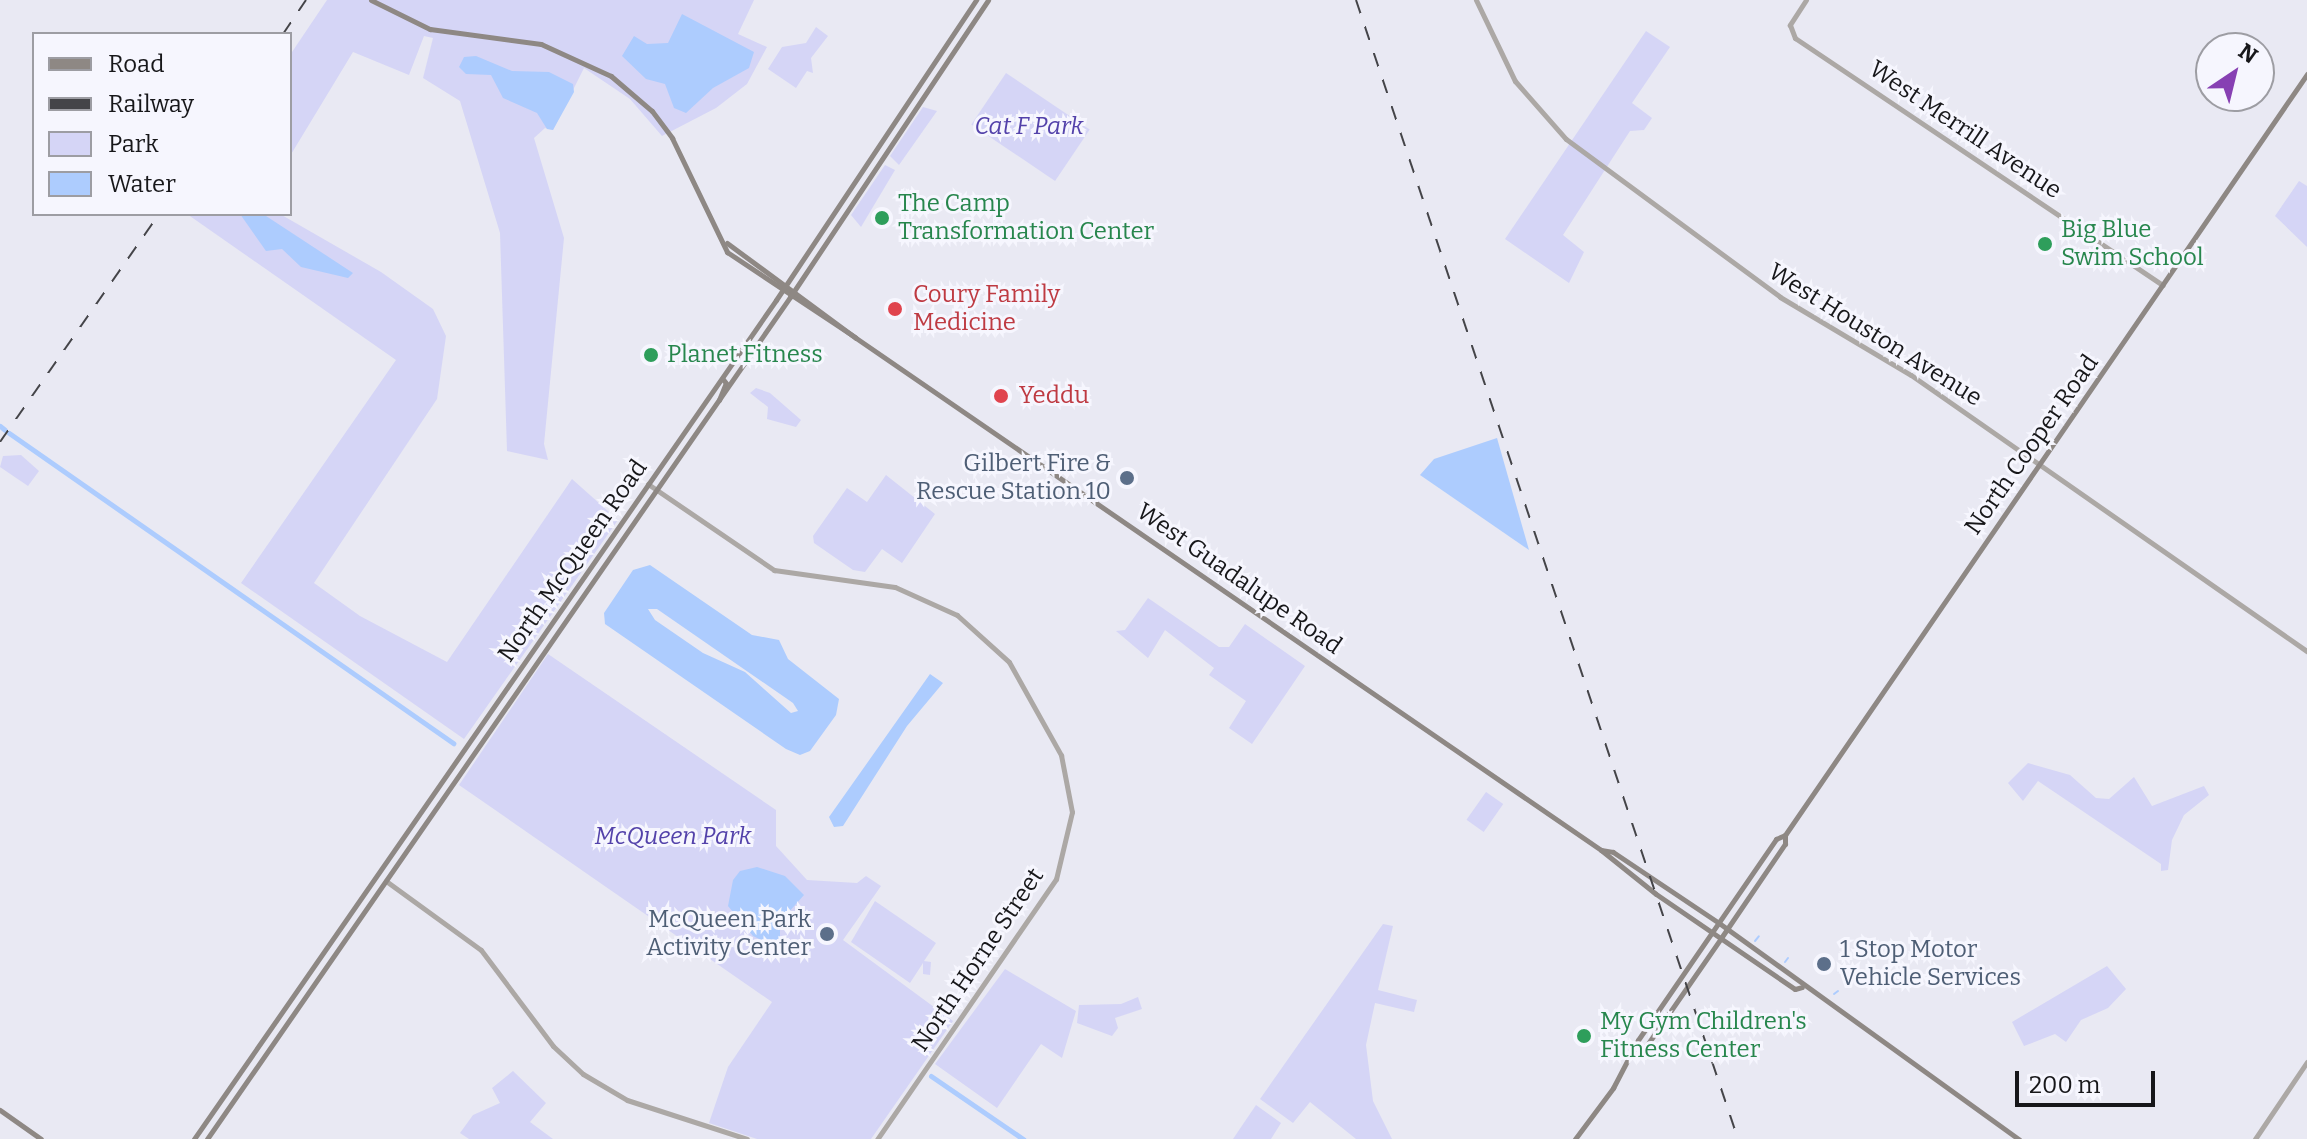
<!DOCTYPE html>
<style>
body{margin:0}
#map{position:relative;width:2307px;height:1139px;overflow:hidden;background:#e9e9f3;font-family:Bitter,serif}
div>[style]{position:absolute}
.green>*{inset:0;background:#d5d5f6;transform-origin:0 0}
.water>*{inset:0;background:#adccfe}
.stream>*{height:2px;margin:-1px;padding:0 1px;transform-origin:1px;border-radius:1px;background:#adccfe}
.canal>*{height:5px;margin:-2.5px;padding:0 2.5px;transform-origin:2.5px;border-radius:2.5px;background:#adccfe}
.tertiary>*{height:5px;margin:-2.5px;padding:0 2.5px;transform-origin:2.5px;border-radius:2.5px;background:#aca8a5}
.secondary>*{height:5px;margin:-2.5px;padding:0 2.5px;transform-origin:2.5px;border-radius:2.5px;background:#8e8884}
.rail>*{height:2px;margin-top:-1px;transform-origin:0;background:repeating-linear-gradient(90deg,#444448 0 14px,transparent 0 28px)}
.dots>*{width:22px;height:22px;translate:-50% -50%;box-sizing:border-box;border:4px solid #f6f6fe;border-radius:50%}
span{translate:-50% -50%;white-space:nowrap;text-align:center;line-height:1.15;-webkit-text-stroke:6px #f6f6fe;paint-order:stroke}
.park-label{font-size:24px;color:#5342aa;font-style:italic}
.street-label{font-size:24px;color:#17171a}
.leisure-label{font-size:24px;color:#27864d}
.left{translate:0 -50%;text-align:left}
.health-label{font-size:24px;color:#be3a42}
.service-label{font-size:24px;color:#4e5e75}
.right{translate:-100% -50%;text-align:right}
.legend{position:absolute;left:32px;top:32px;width:260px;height:184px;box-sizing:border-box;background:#f6f6fe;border:2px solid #9d9da3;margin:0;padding:10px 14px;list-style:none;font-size:24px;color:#17171a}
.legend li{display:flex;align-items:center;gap:16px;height:40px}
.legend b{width:40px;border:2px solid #9d9da3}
.north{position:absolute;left:2195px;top:32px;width:80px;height:80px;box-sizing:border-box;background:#f6f6fe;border:2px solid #9d9da3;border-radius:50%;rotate:35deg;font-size:22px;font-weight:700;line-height:32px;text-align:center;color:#17171a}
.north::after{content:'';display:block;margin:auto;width:28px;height:36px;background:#8740b3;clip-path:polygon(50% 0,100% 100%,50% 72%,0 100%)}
.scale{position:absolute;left:2015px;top:1071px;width:140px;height:36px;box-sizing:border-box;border:4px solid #17171a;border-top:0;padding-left:10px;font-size:24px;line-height:28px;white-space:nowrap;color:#17171a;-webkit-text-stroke:6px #f6f6fe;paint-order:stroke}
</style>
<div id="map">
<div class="green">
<i style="clip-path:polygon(327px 0,754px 0,738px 34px,767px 47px,747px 84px,716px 108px,662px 136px,630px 99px,584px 68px,553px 130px,545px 128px,534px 138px,564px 238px,544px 444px,548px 460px,507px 451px,500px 233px,460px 101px,423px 78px,433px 38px,424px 36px,409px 75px,353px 52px,290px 156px,290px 55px)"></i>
<i style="clip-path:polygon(816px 27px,828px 36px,811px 58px,813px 73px,807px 71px,796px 88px,768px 69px,782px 47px,806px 43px)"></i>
<i style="clip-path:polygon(1646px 31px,1670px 47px,1632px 103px,1652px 118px,1644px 130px,1630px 131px,1563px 235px,1584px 252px,1569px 283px,1505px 239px)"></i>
<i style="left:1006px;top:73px;width:101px;height:62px;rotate:34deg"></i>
<i style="clip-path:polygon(923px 107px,937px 111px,899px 165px,890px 156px)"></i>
<i style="clip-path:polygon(885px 165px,895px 170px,861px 227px,851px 215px)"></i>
<i style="clip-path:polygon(2299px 181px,2307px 186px,2307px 247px,2275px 216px)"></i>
<i style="clip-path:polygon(187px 214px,280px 214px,381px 272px,433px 309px,446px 336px,437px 399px,314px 583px,360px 616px,447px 662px,572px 479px,618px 520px,464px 739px,241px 583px,396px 360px)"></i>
<i style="clip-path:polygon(756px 388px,770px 393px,801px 420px,796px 427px,767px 419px,768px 407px,750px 393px)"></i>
<i style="clip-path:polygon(21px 455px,39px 471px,28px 486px,0 467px,3px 456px)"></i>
<i style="clip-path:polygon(886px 475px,935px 514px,902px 563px,882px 549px,865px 572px,853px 570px,814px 543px,813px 536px,847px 488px,867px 502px)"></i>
<i style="clip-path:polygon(1148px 598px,1219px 647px,1229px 647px,1245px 624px,1305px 666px,1252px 744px,1229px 728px,1246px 701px,1209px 675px,1214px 668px,1165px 630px,1148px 658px,1116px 631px,1125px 630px)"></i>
<i style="clip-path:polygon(548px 654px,776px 810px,776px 846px,807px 880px,857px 883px,866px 876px,881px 886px,843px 940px,953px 1021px,871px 1139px,757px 1139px,709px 1123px,728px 1067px,772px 1002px,459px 785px)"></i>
<i style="clip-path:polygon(2028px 763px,2070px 775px,2096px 798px,2109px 799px,2134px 777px,2152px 806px,2204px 786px,2209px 795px,2184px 815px,2172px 840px,2168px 870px,2161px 871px,2161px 864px,2038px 781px,2023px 801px,2008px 783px)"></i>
<i style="left:1486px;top:792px;width:21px;height:34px;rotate:35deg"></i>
<i style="clip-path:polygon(875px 901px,936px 943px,924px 961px,931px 962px,930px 975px,923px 974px,923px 963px,910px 983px,851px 942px)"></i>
<i style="clip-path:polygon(1383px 924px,1393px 926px,1378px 990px,1417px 1000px,1414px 1012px,1375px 1003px,1366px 1045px,1373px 1101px,1392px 1139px,1356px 1139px,1310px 1102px,1293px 1123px,1260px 1099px)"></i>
<i style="clip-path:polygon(2107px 966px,2126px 989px,2108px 1008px,2081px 1020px,2066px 1042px,2055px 1034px,2024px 1046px,2012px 1022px)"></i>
<i style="clip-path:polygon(1005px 969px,1076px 1011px,1062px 1058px,1041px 1044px,997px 1108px,935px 1064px)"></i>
<i style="clip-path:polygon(1138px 997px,1142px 1009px,1115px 1018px,1118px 1028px,1112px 1036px,1077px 1023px,1079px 1005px,1121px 1004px)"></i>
<i style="clip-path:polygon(513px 1071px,546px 1103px,530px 1122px,553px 1139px,469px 1139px,460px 1133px,473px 1115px,500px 1103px,492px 1088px)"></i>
<i style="clip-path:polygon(1256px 1105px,1281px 1123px,1271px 1139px,1233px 1139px)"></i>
</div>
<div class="water">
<i style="clip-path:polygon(682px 14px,754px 52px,749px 68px,713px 88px,686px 113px,674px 108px,665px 84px,646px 79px,622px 56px,634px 36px,647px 44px,668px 43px)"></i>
<i style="clip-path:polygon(476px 56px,512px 71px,549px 72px,573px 84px,574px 92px,553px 130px,547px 129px,537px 113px,503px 98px,491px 75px,466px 74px,459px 67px,464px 57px)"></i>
<i style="clip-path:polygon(240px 214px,263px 214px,353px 273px,348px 278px,301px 267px,282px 249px,266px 251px)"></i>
<i style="clip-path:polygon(1497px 438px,1529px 550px,1420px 475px,1434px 459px)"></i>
<i style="clip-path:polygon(evenodd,650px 565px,752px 635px,779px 640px,788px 659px,839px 699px,836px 715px,810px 751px,800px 755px,786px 749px,605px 624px,604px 613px,633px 570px,650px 565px,648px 609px,657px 609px,793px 703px,798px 711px,791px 713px,745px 672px,703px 653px,655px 620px,648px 609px)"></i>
<i style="clip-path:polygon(930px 674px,943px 683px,907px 726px,843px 826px,834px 827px,829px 817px)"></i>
<i style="clip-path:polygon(757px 867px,785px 876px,804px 895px,780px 922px,780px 938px,770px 944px,753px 936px,728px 906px,733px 880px,740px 871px)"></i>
</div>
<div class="stream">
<i style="left:1755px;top:941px;width:6px;rotate:-51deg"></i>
<i style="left:1785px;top:962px;width:5px;rotate:-53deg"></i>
<i style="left:1834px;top:994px;width:5px;rotate:-37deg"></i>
</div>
<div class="canal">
<i style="left:0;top:426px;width:6px;rotate:39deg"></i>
<i style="left:9px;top:433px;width:542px;rotate:34.92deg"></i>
<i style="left:931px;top:1076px;width:112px;rotate:34.4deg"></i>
</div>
<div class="tertiary">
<i style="left:1476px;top:0;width:90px;rotate:64.3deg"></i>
<i style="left:1515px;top:81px;width:77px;rotate:48.7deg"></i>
<i style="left:1566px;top:139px;width:266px;rotate:36.4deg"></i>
<i style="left:1780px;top:297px;width:152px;rotate:30.8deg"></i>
<i style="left:1911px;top:375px;width:483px;rotate:34.9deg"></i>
<i style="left:1806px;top:0;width:30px;rotate:123deg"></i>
<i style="left:1790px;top:25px;width:14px;rotate:69deg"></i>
<i style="left:1795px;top:38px;width:443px;rotate:33.9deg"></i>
<i style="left:648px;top:484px;width:153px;rotate:34.3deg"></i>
<i style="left:774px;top:570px;width:122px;rotate:8deg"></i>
<i style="left:895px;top:587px;width:68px;rotate:24.3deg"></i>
<i style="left:957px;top:615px;width:70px;rotate:42.1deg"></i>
<i style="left:1009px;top:662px;width:107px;rotate:60.8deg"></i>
<i style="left:1061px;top:755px;width:58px;rotate:79.1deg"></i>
<i style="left:1072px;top:812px;width:69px;rotate:103.4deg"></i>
<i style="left:1056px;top:879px;width:316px;rotate:124.5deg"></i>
<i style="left:386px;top:881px;width:117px;rotate:36deg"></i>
<i style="left:481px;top:950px;width:120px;rotate:53.1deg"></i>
<i style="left:553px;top:1046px;width:41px;rotate:43deg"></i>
<i style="left:583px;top:1074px;width:51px;rotate:30.6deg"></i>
<i style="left:627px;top:1100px;width:126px;rotate:18deg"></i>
<i style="left:2255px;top:1139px;width:93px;rotate:-56deg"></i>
</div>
<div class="secondary">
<i style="left:371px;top:0;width:66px;rotate:26.2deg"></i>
<i style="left:430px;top:29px;width:112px;rotate:7.7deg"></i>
<i style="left:541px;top:44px;width:77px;rotate:24.6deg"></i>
<i style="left:611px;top:76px;width:54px;rotate:40.5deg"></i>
<i style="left:652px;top:111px;width:34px;rotate:53deg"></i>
<i style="left:672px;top:138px;width:127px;rotate:64.2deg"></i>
<i style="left:727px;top:252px;width:154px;rotate:33.6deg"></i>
<i style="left:727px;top:243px;width:160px;rotate:36.4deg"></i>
<i style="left:856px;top:338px;width:904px;rotate:34.5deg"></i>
<i style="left:1601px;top:850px;width:70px;rotate:38.7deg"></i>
<i style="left:1656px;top:894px;width:168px;rotate:34.4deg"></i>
<i style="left:1795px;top:989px;width:7px;rotate:-16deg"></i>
<i style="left:719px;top:400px;width:18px;rotate:-68deg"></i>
<i style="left:726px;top:383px;width:6px;rotate:-129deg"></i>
<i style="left:1601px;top:850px;width:12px;rotate:9deg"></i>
<i style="left:1613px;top:852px;width:128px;rotate:33.8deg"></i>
<i style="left:1719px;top:923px;width:370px;rotate:35.8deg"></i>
<i style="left:1634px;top:1053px;width:15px;rotate:-32deg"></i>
<i style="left:1647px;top:1045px;width:130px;rotate:-55.3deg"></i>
<i style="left:1721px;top:938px;width:114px;rotate:-55.8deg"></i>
<i style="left:1785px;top:844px;width:9px;rotate:-90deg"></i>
<i style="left:0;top:1110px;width:50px;rotate:35.3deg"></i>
<i style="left:194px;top:1139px;width:1021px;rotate:-55.25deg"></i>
<i style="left:776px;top:300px;width:361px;rotate:-56.3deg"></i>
<i style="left:207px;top:1139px;width:1024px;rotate:-55.3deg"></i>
<i style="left:790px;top:297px;width:357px;rotate:-56.3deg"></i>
<i style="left:1575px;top:1139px;width:64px;rotate:-53.3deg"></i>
<i style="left:1613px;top:1088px;width:54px;rotate:-62.5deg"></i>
<i style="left:1638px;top:1040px;width:244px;rotate:-55.5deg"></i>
<i style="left:1776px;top:839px;width:10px;rotate:-24deg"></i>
<i style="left:1785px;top:835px;width:923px;rotate:-55.55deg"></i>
</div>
<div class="rail">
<i style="left:1356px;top:0;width:1201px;rotate:71.46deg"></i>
<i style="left:283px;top:34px;width:41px;rotate:-55.9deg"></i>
<i style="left:0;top:442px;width:278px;rotate:-55.1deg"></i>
</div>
<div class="dots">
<i style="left:882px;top:218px;background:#2e9e5b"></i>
<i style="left:2045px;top:244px;background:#2e9e5b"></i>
<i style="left:895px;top:309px;background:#e0444e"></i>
<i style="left:651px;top:355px;background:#2e9e5b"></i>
<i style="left:1001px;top:396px;background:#e0444e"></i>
<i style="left:1127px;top:478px;background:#5c6f8a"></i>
<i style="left:827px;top:934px;background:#5c6f8a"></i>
<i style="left:1824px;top:964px;background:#5c6f8a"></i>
<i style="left:1584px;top:1036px;background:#2e9e5b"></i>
</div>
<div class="park-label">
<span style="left:1029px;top:127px">Cat F Park</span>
<span style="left:673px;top:837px">McQueen Park</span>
</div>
<div class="street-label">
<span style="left:1965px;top:130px;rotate:34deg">West Merrill Avenue</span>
<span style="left:1875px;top:335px;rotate:32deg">West Houston Avenue</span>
<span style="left:2032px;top:445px;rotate:-55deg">North Cooper Road</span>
<span style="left:573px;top:561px;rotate:-55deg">North McQueen Road</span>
<span style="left:1239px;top:579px;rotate:35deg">West Guadalupe Road</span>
<span style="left:978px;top:960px;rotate:-56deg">North Horne Street</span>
</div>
<div class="leisure-label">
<span class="left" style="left:898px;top:218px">The Camp<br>Transformation Center</span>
<span class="left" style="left:2061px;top:244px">Big Blue<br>Swim School</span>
<span class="left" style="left:667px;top:355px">Planet Fitness</span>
<span class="left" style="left:1600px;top:1036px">My Gym Children's<br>Fitness Center</span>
</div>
<div class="health-label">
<span class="left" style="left:913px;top:309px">Coury Family<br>Medicine</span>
<span class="left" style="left:1019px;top:396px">Yeddu</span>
</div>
<div class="service-label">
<span class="right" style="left:1111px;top:478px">Gilbert Fire &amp;<br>Rescue Station 10</span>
<span class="right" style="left:811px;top:934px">McQueen Park<br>Activity Center</span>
<span class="left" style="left:1840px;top:964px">1 Stop Motor<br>Vehicle Services</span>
</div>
<ul class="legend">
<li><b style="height:10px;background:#8e8884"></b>Road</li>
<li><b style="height:10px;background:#444448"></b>Railway</li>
<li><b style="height:22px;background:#d5d5f6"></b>Park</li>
<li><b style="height:22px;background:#adccfe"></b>Water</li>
</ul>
<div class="north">N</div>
<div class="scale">200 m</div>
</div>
